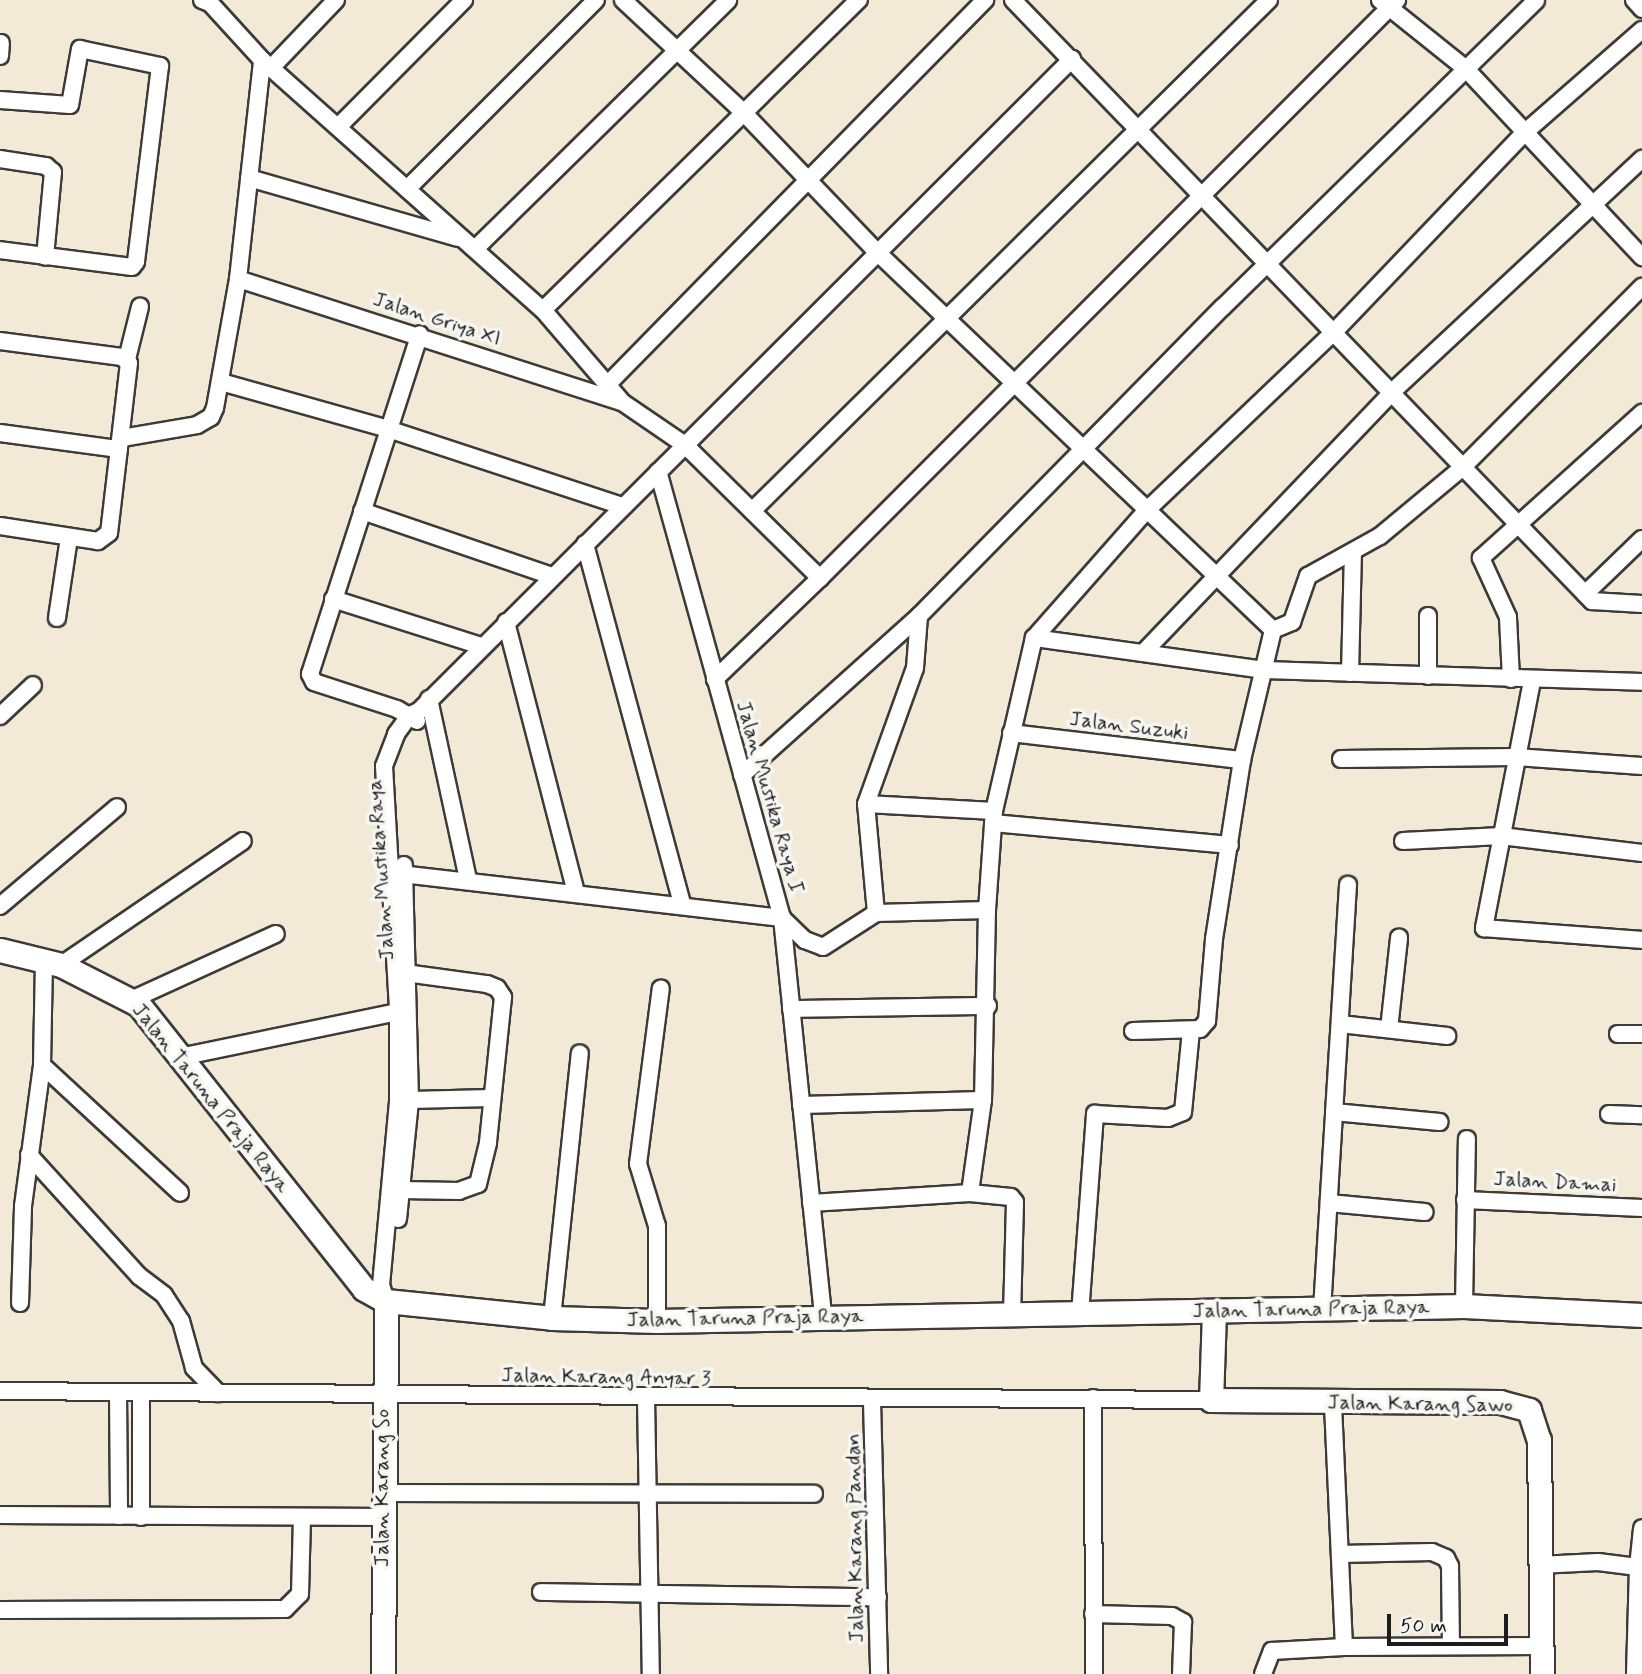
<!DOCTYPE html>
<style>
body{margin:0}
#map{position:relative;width:1642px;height:1674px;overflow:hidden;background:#f2e9d6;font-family:Mynerve,sans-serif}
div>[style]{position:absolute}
.roads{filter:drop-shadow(2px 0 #3c3b38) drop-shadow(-2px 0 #3c3b38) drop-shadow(0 2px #3c3b38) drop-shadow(0 -2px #3c3b38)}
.street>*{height:16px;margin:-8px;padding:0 8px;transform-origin:8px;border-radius:8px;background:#fff}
.secondary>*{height:23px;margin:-11.5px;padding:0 11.5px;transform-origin:11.5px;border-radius:11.5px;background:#fff}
span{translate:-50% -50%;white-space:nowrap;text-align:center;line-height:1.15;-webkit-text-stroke:7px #f6f6f2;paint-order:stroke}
.street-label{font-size:21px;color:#1c1c1c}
.scale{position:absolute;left:1387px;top:1614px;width:121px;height:32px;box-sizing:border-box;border:4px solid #1c1c1c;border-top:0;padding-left:9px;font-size:21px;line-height:24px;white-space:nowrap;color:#1c1c1c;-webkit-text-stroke:5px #f6f6f2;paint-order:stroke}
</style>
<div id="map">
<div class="roads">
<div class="street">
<i style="left:202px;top:0;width:9px;rotate:21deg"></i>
<i style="left:210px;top:3px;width:77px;rotate:47.6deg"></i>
<i style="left:262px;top:60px;width:376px;rotate:41.7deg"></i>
<i style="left:543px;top:310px;width:121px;rotate:49.3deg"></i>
<i style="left:622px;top:402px;width:76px;rotate:34.3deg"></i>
<i style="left:685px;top:445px;width:190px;rotate:44.6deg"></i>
<i style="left:820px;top:578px;width:146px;rotate:136.1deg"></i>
<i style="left:623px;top:0;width:166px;rotate:43deg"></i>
<i style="left:744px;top:113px;width:194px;rotate:46.3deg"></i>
<i style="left:878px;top:253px;width:546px;rotate:43.66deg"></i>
<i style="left:1013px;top:0;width:835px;rotate:46.07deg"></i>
<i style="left:1592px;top:601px;width:50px;rotate:3.4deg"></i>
<i style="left:1380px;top:0;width:110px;rotate:38.7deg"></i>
<i style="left:1466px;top:69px;width:258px;rotate:46.9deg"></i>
<i style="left:1634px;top:0;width:12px;rotate:48deg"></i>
<i style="left:0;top:56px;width:13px;rotate:-86deg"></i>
<i style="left:271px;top:68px;width:94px;rotate:-46.3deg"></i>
<i style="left:0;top:100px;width:70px;rotate:4.1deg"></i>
<i style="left:70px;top:105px;width:57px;rotate:-79.9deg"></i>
<i style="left:80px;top:49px;width:82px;rotate:12deg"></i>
<i style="left:160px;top:66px;width:197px;rotate:97deg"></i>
<i style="left:136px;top:262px;width:6px;rotate:129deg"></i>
<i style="left:132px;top:267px;width:133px;rotate:-172.7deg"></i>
<i style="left:338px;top:127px;width:179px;rotate:-45.2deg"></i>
<i style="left:0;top:159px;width:47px;rotate:8.7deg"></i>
<i style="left:46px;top:166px;width:9px;rotate:41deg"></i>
<i style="left:53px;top:172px;width:85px;rotate:95.4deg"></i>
<i style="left:249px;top:178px;width:217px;rotate:16deg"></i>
<i style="left:407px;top:189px;width:267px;rotate:-45deg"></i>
<i style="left:475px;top:249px;width:355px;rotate:-44.5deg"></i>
<i style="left:238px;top:279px;width:403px;rotate:17.8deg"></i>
<i style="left:543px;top:310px;width:443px;rotate:-44.5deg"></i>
<i style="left:0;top:341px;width:123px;rotate:7.5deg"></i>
<i style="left:122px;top:357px;width:9px;rotate:41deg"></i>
<i style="left:129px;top:363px;width:171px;rotate:96.7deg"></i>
<i style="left:109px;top:533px;width:14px;rotate:144deg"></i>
<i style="left:98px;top:541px;width:99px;rotate:-171.3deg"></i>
<i style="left:127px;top:359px;width:54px;rotate:-76deg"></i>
<i style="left:221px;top:382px;width:173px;rotate:15.7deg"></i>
<i style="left:388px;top:429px;width:246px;rotate:18.2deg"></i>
<i style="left:607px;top:385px;width:540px;rotate:-45.53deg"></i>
<i style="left:0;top:433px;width:120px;rotate:7.7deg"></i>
<i style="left:122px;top:438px;width:76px;rotate:-9.8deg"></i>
<i style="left:197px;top:425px;width:16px;rotate:-30deg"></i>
<i style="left:211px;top:417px;width:10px;rotate:-66deg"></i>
<i style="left:215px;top:408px;width:131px;rotate:-79.9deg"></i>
<i style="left:238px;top:279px;width:220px;rotate:-83.7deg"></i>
<i style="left:362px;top:511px;width:201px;rotate:18.9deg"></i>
<i style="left:752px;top:511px;width:727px;rotate:-44.67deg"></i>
<i style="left:585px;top:544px;width:375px;rotate:74.9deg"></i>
<i style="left:820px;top:578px;width:817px;rotate:-45.05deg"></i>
<i style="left:1585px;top:594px;width:79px;rotate:-44deg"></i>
<i style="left:333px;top:599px;width:155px;rotate:17.6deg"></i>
<i style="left:1428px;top:616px;width:60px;rotate:90deg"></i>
<i style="left:57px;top:618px;width:81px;rotate:-81.5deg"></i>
<i style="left:506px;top:622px;width:280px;rotate:75.5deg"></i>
<i style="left:1273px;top:630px;width:21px;rotate:-23deg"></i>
<i style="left:1292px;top:622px;width:49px;rotate:-70.8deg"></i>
<i style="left:1308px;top:576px;width:82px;rotate:-29.1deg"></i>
<i style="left:1380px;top:536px;width:108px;rotate:-39.7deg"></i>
<i style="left:1463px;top:467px;width:254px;rotate:-45.2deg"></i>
<i style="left:1034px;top:638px;width:232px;rotate:7.9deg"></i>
<i style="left:1264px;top:670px;width:378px;rotate:1.8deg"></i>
<i style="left:1143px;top:653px;width:361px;rotate:-46.3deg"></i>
<i style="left:1392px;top:392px;width:342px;rotate:-43deg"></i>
<i style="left:1350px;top:673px;width:119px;rotate:-88.6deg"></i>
<i style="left:1511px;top:679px;width:62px;rotate:-92.8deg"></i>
<i style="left:1508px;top:617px;width:65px;rotate:-114.6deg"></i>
<i style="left:1481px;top:558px;width:217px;rotate:-42deg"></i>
<i style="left:1532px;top:681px;width:252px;rotate:101deg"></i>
<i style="left:1484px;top:928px;width:158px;rotate:4.3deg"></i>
<i style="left:429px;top:699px;width:185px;rotate:77.8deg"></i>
<i style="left:419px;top:711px;width:923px;rotate:-44.96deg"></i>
<i style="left:0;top:716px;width:45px;rotate:-43.2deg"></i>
<i style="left:417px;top:721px;width:23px;rotate:-149deg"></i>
<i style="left:397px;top:709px;width:87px;rotate:-162deg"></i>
<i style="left:314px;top:682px;width:9px;rotate:-117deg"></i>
<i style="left:310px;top:674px;width:357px;rotate:-72.1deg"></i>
<i style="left:1011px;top:733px;width:233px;rotate:6.7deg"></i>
<i style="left:1341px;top:759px;width:175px;rotate:-0.7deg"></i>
<i style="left:1516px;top:757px;width:126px;rotate:4.1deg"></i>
<i style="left:742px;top:775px;width:238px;rotate:-41.9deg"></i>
<i style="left:919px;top:616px;width:433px;rotate:-45.5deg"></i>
<i style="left:1223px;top:307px;width:438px;rotate:-44.4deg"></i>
<i style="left:866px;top:804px;width:128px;rotate:3.1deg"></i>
<i style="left:993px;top:823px;width:238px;rotate:5.3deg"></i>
<i style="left:1403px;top:841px;width:98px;rotate:-2.9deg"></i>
<i style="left:1501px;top:836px;width:142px;rotate:6.9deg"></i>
<i style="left:393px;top:873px;width:392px;rotate:6.6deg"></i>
<i style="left:782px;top:918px;width:463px;rotate:-105.5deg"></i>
<i style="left:0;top:906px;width:153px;rotate:-40.2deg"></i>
<i style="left:987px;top:910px;width:190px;rotate:91.2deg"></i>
<i style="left:983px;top:1100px;width:94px;rotate:98deg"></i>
<i style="left:970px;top:1193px;width:41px;rotate:5.6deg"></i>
<i style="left:1011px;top:1197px;width:6px;rotate:51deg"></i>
<i style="left:1015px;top:1202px;width:113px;rotate:91.5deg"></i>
<i style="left:876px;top:913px;width:109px;rotate:-95.2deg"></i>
<i style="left:866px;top:804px;width:145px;rotate:-70.2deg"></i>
<i style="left:915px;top:668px;width:52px;rotate:-85.6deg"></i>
<i style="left:782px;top:918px;width:32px;rotate:44deg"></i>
<i style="left:805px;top:940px;width:19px;rotate:21deg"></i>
<i style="left:823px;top:947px;width:63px;rotate:-32.7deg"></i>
<i style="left:876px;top:913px;width:111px;rotate:-1.5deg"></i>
<i style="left:987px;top:910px;width:99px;rotate:-86deg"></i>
<i style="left:994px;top:811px;width:178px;rotate:-77deg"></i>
<i style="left:1034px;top:638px;width:171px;rotate:-48.6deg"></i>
<i style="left:1147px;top:510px;width:258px;rotate:-43.6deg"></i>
<i style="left:1334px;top:332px;width:274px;rotate:-46.3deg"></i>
<i style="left:1523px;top:134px;width:158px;rotate:-41.2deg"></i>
<i style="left:782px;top:918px;width:400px;rotate:84.1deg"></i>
<i style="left:61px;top:965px;width:220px;rotate:-34.3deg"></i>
<i style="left:398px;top:972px;width:90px;rotate:7.7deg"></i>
<i style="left:487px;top:984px;width:11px;rotate:22deg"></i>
<i style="left:497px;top:988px;width:11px;rotate:56deg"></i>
<i style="left:503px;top:997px;width:147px;rotate:95.9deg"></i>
<i style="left:488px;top:1143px;width:42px;rotate:103.7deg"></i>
<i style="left:478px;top:1184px;width:20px;rotate:160deg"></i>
<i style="left:459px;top:1191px;width:58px;rotate:-179deg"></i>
<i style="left:131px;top:1000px;width:159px;rotate:-24.5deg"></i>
<i style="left:791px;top:1009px;width:197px;rotate:-0.9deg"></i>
<i style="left:1340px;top:1024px;width:108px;rotate:6.4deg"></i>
<i style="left:1389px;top:1029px;width:92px;rotate:-83.7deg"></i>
<i style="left:1133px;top:1031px;width:67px;rotate:-1.7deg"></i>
<i style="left:1200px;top:1029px;width:11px;rotate:-49deg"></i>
<i style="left:1207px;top:1021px;width:82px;rotate:-85.1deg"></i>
<i style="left:1214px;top:939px;width:181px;rotate:-81.1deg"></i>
<i style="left:1242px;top:760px;width:134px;rotate:-76.6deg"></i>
<i style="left:1618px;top:1034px;width:24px"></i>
<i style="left:180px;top:1057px;width:232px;rotate:-11.7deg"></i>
<i style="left:42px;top:1065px;width:188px;rotate:42.8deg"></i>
<i style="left:410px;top:1100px;width:81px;rotate:-1.4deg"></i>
<i style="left:801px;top:1105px;width:182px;rotate:-1.6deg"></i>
<i style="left:1334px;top:1112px;width:106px;rotate:5.4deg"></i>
<i style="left:1609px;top:1114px;width:33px;rotate:2deg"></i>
<i style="left:29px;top:1155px;width:164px;rotate:47.7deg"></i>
<i style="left:139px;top:1276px;width:31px;rotate:37deg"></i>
<i style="left:164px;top:1295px;width:31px;rotate:57deg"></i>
<i style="left:181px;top:1321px;width:49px;rotate:74.5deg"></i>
<i style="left:194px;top:1368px;width:35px;rotate:46deg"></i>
<i style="left:1465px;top:1200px;width:177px;rotate:2.6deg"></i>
<i style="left:811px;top:1203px;width:159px;rotate:-3.6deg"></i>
<i style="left:1329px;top:1203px;width:96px;rotate:5.4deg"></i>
<i style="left:398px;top:1219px;width:120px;rotate:-84.2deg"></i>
<i style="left:410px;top:1100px;width:235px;rotate:-91.5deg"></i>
<i style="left:386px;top:1301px;width:17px;rotate:-107deg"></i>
<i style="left:381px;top:1285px;width:183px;rotate:-84.7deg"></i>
<i style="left:398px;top:1103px;width:94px;rotate:-90deg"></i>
<i style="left:398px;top:1009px;width:243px;rotate:-93.3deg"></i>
<i style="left:384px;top:766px;width:34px;rotate:-69deg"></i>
<i style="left:396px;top:734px;width:24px;rotate:-54deg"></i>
<i style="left:410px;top:715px;width:10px;rotate:-24deg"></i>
<i style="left:20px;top:1303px;width:97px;rotate:-88.2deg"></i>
<i style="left:23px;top:1206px;width:142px;rotate:-82.3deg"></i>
<i style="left:42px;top:1065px;width:103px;rotate:-88.9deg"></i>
<i style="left:1464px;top:1306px;width:167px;rotate:-89deg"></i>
<i style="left:1322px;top:1310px;width:426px;rotate:-86.5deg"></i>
<i style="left:1080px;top:1314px;width:201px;rotate:-85.7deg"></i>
<i style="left:1095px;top:1114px;width:73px;rotate:3.1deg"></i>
<i style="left:1168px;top:1118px;width:16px;rotate:-22deg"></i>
<i style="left:1183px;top:1112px;width:82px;rotate:-84.4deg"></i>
<i style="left:552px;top:1318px;width:266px;rotate:-84deg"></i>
<i style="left:657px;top:1321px;width:95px;rotate:-90deg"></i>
<i style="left:657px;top:1226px;width:65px;rotate:-107deg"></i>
<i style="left:638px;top:1164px;width:177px;rotate:-82.6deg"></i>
<i style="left:0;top:1391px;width:1211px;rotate:0.43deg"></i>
<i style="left:118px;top:1393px;width:123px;rotate:89.5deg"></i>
<i style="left:646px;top:1398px;width:276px;rotate:89deg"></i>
<i style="left:1093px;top:1398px;width:276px;rotate:89.8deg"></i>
<i style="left:872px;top:1401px;width:273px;rotate:88.5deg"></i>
<i style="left:382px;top:1493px;width:432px;rotate:0.1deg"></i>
<i style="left:0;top:1515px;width:382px;rotate:0.3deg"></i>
<i style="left:141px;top:1517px;width:124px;rotate:-90deg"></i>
<i style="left:1340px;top:1554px;width:92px;rotate:-1.2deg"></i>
<i style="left:1432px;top:1552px;width:15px;rotate:23deg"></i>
<i style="left:1446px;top:1558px;width:9px;rotate:63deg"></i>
<i style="left:1450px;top:1566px;width:80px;rotate:89.3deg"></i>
<i style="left:1539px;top:1565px;width:59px;rotate:-2.9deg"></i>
<i style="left:1598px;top:1562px;width:40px;rotate:7.1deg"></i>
<i style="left:1638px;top:1567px;width:107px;rotate:91.6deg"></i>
<i style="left:1638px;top:1567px;width:39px;rotate:-84deg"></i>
<i style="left:541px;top:1592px;width:337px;rotate:0.9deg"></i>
<i style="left:0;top:1610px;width:285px;rotate:-0.2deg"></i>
<i style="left:285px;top:1609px;width:21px;rotate:-45deg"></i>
<i style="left:300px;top:1594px;width:77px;rotate:-88.5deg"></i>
<i style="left:1093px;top:1614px;width:79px;rotate:1.5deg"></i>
<i style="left:1172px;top:1616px;width:13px;rotate:29deg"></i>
<i style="left:1183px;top:1622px;width:52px;rotate:92.2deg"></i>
<i style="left:1344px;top:1647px;width:197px;rotate:-0.3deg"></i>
<i style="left:1263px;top:1674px;width:25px;rotate:-69deg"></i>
<i style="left:1272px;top:1651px;width:72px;rotate:-3.2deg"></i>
<i style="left:1344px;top:1647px;width:246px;rotate:-92.6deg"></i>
</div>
<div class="secondary">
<i style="left:0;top:950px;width:63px;rotate:13.8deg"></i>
<i style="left:61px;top:965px;width:88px;rotate:27.1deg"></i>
<i style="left:139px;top:1005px;width:362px;rotate:51.6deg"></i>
<i style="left:364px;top:1289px;width:25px;rotate:29deg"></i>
<i style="left:386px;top:1301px;width:167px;rotate:5.8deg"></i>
<i style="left:552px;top:1318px;width:105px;rotate:1.6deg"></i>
<i style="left:657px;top:1321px;width:807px;rotate:-1.06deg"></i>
<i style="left:1464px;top:1306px;width:178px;rotate:2.9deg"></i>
<i style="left:1214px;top:1311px;width:89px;rotate:91.9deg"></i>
<i style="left:1211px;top:1400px;width:289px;rotate:0.4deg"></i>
<i style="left:1500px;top:1402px;width:30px;rotate:15deg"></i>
<i style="left:1529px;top:1410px;width:32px;rotate:72deg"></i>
<i style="left:1539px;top:1440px;width:234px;rotate:89.3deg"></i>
<i style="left:383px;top:1674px;width:373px;rotate:-89.5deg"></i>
</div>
</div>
<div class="street-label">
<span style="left:437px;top:319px;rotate:18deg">Jalan Griya XI</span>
<span style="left:1129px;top:726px;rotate:7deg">Jalan Suzuki</span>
<span style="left:770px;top:797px;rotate:74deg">Jalan Mustika Raya I</span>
<span style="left:381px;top:870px;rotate:-94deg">Jalan Mustika Raya</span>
<span style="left:211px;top:1098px;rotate:51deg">Jalan Taruna Praja Raya</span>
<span style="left:1555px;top:1182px;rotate:3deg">Jalan Damai</span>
<span style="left:1311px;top:1309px;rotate:-1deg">Jalan Taruna Praja Raya</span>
<span style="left:745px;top:1318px;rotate:-1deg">Jalan Taruna Praja Raya</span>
<span style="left:606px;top:1377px;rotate:1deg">Jalan Karang Anyar 3</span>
<span style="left:1420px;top:1404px;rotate:1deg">Jalan Karang Sawo</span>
<span style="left:382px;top:1488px;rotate:-90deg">Jalan Karang So</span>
<span style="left:855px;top:1538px;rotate:-91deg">Jalan Karang Pandan</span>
</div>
<div class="scale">50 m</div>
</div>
